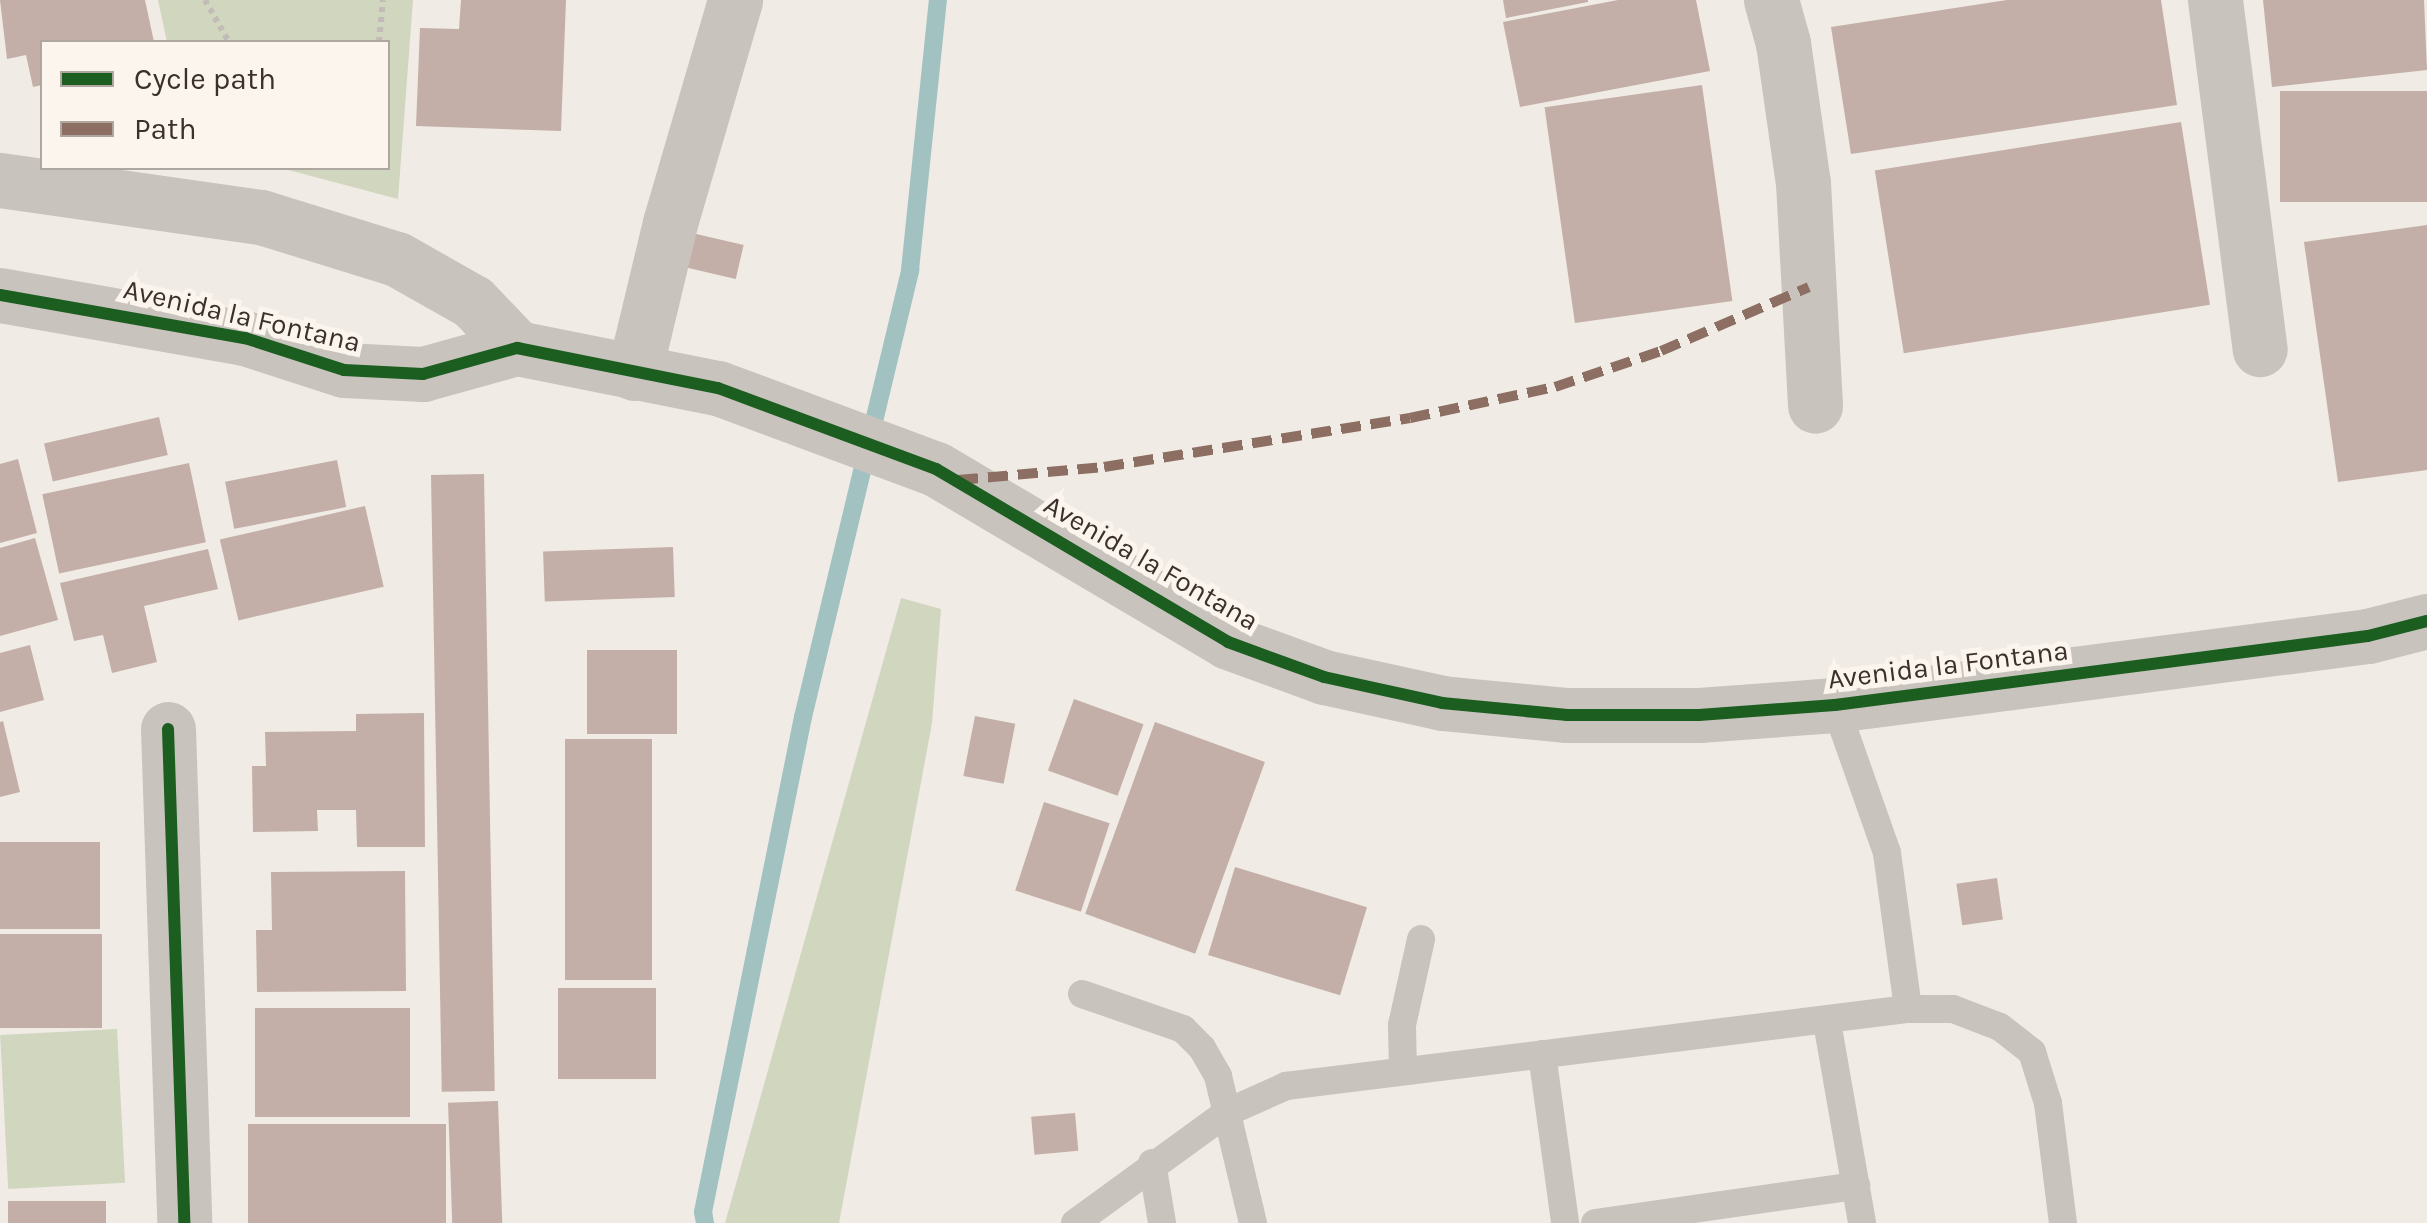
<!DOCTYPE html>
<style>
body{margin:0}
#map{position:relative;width:2427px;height:1223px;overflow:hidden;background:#f0ebe5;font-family:Karla,sans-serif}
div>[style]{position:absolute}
.green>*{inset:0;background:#d1d6bf;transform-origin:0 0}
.stream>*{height:18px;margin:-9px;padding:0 9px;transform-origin:9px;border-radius:9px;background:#a1c2c1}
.building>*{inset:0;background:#c3afa7;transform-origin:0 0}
.path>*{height:6px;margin-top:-3px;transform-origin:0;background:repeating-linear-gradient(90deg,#c2bbb6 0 5px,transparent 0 10px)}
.lane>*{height:28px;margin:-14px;padding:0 14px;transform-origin:14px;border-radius:14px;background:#c9c3be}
.street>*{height:55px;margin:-27.5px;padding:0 27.5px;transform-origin:27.5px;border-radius:27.5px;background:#c9c3be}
.quiet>*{height:10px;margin-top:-5px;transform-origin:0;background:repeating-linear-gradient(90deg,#8d6e63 0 20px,transparent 0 30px)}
.cycleway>*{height:12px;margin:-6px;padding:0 6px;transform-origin:6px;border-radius:6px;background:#1b5e20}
span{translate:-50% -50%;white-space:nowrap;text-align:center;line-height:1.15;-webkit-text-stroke:10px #fbf5ee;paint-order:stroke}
.street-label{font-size:28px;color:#3b302b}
.legend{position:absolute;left:40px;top:40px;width:350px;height:130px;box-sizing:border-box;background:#fbf5ee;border:2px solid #aea6a0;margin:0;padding:12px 18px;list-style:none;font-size:30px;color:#3b302b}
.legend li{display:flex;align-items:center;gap:20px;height:50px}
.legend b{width:50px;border:2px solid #aea6a0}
</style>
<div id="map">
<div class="green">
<i style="clip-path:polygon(158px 0,413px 0,398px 199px,281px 168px,388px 168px,388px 42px,167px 42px)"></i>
<i style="clip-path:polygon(901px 598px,941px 609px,932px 723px,839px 1223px,725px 1223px)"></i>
<i style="left:117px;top:1029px;width:154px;height:117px;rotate:87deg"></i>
</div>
<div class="stream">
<i style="left:705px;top:1223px;width:11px;rotate:-100deg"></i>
<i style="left:703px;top:1212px;width:505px;rotate:-78.58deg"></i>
<i style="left:803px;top:717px;width:460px;rotate:-76.5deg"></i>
<i style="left:910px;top:270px;width:271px;rotate:-84.1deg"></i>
</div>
<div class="building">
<i style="clip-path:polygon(0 0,145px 0,154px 42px,42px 42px,42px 85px,33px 87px,26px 55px,7px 59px)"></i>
<i style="clip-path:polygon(461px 0,566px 0,561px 131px,416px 126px,420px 28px,459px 29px)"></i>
<i style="clip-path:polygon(1503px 0,1588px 0,1588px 2px,1506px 18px)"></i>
<i style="clip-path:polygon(1618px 0,1696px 0,1710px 71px,1520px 107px,1503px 22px)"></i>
<i style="clip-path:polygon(2007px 0,2161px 0,2177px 105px,1851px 154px,1831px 27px)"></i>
<i style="clip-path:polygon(2263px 0,2424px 0,2427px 70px,2272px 87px)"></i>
<i style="left:1702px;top:85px;width:218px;height:159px;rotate:82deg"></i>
<i style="left:2427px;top:91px;width:111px;height:147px;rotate:90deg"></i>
<i style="left:2181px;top:122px;width:185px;height:310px;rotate:81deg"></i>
<i style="clip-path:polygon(2427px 225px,2427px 470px,2338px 482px,2304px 242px)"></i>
<i style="left:692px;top:233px;width:53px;height:35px;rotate:13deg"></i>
<i style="left:159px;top:417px;width:39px;height:118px;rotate:77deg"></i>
<i style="clip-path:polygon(18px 459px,37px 533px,0 543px,0 464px)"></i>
<i style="left:337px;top:460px;width:48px;height:114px;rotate:79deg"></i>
<i style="left:189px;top:463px;width:81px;height:150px;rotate:78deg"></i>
<i style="left:484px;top:474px;width:617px;height:53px;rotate:89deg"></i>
<i style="left:365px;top:506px;width:83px;height:149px;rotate:77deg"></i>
<i style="clip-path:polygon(35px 538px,58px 620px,0 636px,0 548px)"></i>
<i style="left:673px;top:547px;width:50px;height:130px;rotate:88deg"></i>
<i style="clip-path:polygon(208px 549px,218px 589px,144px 606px,157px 662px,112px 673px,103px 635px,74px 641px,60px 583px)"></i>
<i style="clip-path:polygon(30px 645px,44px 700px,0 712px,0 653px)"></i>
<i style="left:677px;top:650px;width:84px;height:90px;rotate:90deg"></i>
<i style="left:1074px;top:699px;width:74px;height:76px;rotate:20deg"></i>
<i style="clip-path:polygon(424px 713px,425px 847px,357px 847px,356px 810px,317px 810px,318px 831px,253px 832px,252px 766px,266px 766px,265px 732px,356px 731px,356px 714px)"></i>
<i style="left:975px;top:716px;width:41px;height:61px;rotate:11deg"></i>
<i style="clip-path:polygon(3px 721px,20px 792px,0 797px,0 722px)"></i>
<i style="left:1155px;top:722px;width:117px;height:204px;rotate:20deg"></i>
<i style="left:565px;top:739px;width:87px;height:241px"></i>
<i style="left:1044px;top:802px;width:69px;height:93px;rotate:18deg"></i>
<i style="left:0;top:842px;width:100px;height:87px"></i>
<i style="left:1235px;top:867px;width:138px;height:92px;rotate:17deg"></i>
<i style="clip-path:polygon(405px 871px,406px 991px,257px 992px,256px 930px,272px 930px,271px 872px)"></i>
<i style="left:1997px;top:878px;width:42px;height:41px;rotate:82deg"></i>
<i style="left:0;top:934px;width:102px;height:94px"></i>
<i style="left:558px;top:988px;width:98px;height:91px"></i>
<i style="left:410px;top:1008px;width:109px;height:155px;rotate:90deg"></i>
<i style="left:498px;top:1101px;width:122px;height:50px;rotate:88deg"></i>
<i style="left:1075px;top:1113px;width:38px;height:44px;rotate:85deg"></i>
<i style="left:248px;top:1124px;width:198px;height:99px"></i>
<i style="left:106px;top:1201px;width:22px;height:98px;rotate:90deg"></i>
</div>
<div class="path">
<i style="left:205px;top:0;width:48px;rotate:60.3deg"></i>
<i style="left:379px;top:42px;width:42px;rotate:-84.6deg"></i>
</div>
<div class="lane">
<i style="left:1835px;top:705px;width:157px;rotate:70.6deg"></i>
<i style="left:1887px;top:853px;width:157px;rotate:82.3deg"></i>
<i style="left:1082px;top:994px;width:107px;rotate:19.1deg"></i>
<i style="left:1183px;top:1029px;width:27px;rotate:45deg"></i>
<i style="left:1202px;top:1048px;width:32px;rotate:60deg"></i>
<i style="left:1218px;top:1076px;width:151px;rotate:76.6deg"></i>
<i style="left:1827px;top:1022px;width:204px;rotate:80.1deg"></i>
<i style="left:1542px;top:1054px;width:171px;rotate:82.2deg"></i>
<i style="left:1403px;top:1070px;width:45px;rotate:-91.3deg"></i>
<i style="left:1402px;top:1025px;width:88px;rotate:-77.5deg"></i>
<i style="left:1152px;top:1163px;width:61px;rotate:80.5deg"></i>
<i style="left:1075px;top:1223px;width:189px;rotate:-36deg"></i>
<i style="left:1228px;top:1112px;width:64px;rotate:-24.1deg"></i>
<i style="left:1286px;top:1086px;width:627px;rotate:-7.06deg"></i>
<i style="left:1908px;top:1009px;width:45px"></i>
<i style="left:1953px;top:1009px;width:50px;rotate:21deg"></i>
<i style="left:2000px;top:1027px;width:41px;rotate:38deg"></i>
<i style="left:2032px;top:1052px;width:53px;rotate:72.6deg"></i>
<i style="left:2048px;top:1103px;width:121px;rotate:82.9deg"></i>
<i style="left:1595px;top:1223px;width:264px;rotate:-8.1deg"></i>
</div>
<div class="street">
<i style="left:1771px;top:0;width:45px;rotate:74.4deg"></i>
<i style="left:1783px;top:43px;width:141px;rotate:81.9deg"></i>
<i style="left:1803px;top:183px;width:223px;rotate:86.9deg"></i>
<i style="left:2215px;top:0;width:352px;rotate:82.7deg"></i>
<i style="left:0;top:180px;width:264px;rotate:8.1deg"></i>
<i style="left:261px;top:217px;width:142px;rotate:17.2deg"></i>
<i style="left:397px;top:259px;width:87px;rotate:29.5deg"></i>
<i style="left:473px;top:302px;width:64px;rotate:46.3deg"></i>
<i style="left:0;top:295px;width:249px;rotate:10deg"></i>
<i style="left:245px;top:338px;width:104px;rotate:17.9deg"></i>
<i style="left:344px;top:370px;width:79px;rotate:2.9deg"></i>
<i style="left:423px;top:374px;width:98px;rotate:-15.5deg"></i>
<i style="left:517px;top:348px;width:205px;rotate:11.3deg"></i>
<i style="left:718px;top:388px;width:233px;rotate:20.4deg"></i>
<i style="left:936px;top:469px;width:339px;rotate:30.6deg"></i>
<i style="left:1228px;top:642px;width:102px;rotate:20deg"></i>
<i style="left:1324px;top:677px;width:121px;rotate:12.4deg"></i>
<i style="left:1442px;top:703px;width:126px;rotate:5.5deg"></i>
<i style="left:1567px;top:715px;width:132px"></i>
<i style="left:1699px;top:715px;width:136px;rotate:-4.2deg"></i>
<i style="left:1835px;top:705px;width:537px;rotate:-7.38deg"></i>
<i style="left:2368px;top:636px;width:61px;rotate:-14.3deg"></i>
<i style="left:634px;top:373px;width:154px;rotate:-76.5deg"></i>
<i style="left:670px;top:223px;width:232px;rotate:-73.7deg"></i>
<i style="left:168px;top:729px;width:494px;rotate:88.1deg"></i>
</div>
<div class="quiet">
<i style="left:958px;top:480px;width:147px;rotate:-5.1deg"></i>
<i style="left:1104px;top:467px;width:310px;rotate:-9.1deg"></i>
<i style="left:1410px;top:418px;width:148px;rotate:-12.1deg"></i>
<i style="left:1555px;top:387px;width:112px;rotate:-18.8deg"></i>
<i style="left:1661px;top:351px;width:161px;rotate:-23.4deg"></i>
</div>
<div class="cycleway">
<i style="left:0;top:295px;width:249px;rotate:10deg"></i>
<i style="left:245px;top:338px;width:104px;rotate:17.9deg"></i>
<i style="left:344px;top:370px;width:79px;rotate:2.9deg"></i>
<i style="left:423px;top:374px;width:98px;rotate:-15.5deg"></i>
<i style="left:517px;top:348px;width:205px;rotate:11.3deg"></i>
<i style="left:718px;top:388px;width:233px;rotate:20.4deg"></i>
<i style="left:936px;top:469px;width:339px;rotate:30.6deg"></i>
<i style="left:1228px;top:642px;width:102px;rotate:20deg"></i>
<i style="left:1324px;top:677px;width:121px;rotate:12.4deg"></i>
<i style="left:1442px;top:703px;width:126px;rotate:5.5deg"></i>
<i style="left:1567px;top:715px;width:132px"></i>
<i style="left:1699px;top:715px;width:136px;rotate:-4.2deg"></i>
<i style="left:1835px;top:705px;width:537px;rotate:-7.38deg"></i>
<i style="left:2368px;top:636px;width:61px;rotate:-14.3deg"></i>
<i style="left:168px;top:729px;width:494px;rotate:88.1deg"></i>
</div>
<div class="street-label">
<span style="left:242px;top:316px;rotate:13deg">Avenida la Fontana</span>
<span style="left:1151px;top:563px;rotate:30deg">Avenida la Fontana</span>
<span style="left:1948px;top:665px;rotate:-7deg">Avenida la Fontana</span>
</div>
<ul class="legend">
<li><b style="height:12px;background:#1b5e20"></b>Cycle path</li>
<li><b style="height:12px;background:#8d6e63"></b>Path</li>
</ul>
</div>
